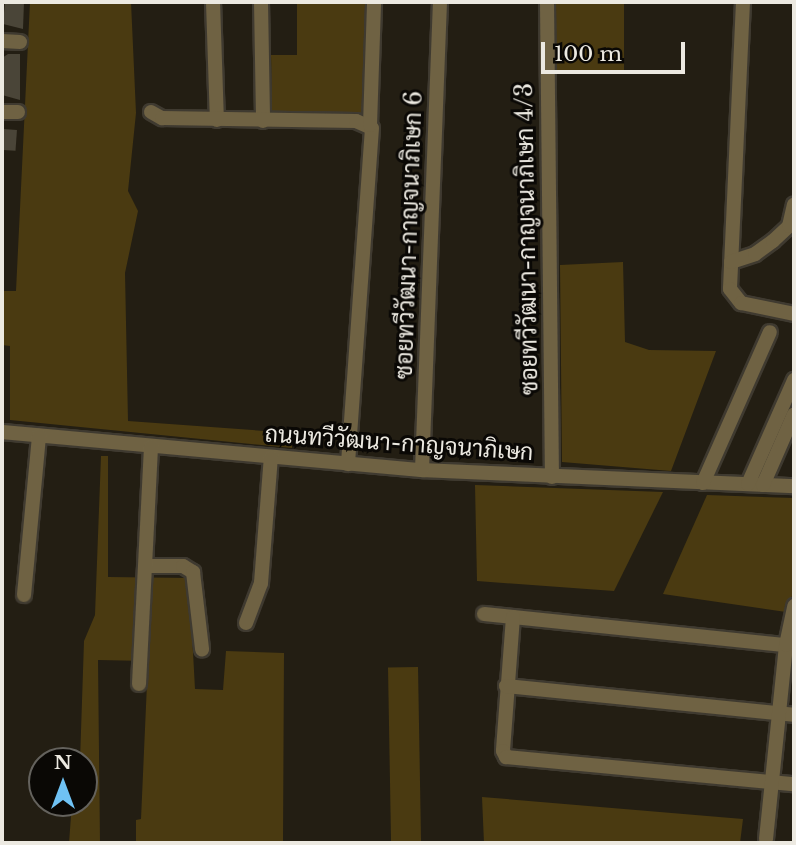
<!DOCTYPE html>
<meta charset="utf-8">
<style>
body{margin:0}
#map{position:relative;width:796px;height:845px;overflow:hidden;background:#231e13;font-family:"Libre Baskerville",Sarabun,serif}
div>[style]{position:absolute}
.green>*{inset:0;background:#4a3a11;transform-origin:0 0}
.building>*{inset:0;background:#4a4538;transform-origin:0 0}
.roads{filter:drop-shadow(2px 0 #3f3a30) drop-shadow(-2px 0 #3f3a30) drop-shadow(0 2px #3f3a30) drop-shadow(0 -2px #3f3a30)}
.minor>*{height:14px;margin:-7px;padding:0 7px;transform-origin:7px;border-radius:7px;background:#6f6243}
span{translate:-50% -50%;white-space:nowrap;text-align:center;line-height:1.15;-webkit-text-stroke:6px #0a0805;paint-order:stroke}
.street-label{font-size:23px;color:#ece9e1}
.frame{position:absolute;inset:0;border:4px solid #ece9e1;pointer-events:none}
.north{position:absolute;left:28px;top:747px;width:70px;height:70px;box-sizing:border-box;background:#0a0805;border:2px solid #64625d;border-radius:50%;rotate:0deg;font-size:19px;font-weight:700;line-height:28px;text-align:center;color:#ece9e1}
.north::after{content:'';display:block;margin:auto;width:24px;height:32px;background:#6fc2f4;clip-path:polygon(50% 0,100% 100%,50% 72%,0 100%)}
.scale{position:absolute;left:541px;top:42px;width:144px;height:32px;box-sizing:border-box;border:4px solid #ece9e1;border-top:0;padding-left:9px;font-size:21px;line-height:24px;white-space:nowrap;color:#ece9e1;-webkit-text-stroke:5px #0a0805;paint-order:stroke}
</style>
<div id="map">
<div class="green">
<i style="clip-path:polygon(30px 2px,131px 2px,136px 113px,128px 191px,138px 211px,125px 273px,128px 421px,292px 433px,292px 448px,10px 420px,10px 346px,2px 345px,2px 291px,16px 291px)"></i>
<i style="clip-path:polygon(297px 2px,382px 2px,378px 117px,272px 112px,271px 55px,297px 55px)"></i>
<i style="left:556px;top:2px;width:68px;height:69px"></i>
<i style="clip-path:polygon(623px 262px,625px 342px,649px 350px,716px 351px,671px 471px,562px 462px,560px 265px)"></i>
<i style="clip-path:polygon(101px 456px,108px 456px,108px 577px,189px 578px,195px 689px,223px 690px,226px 651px,284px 653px,283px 843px,136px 843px,136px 820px,141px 819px,148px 661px,98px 660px,100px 843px,69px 843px,72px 803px,84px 803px,84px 761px,80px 761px,84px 641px,95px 615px)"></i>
<i style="clip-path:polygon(475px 485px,663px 492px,614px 591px,477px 581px)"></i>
<i style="clip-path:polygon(707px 495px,794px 498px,794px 591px,786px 612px,663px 594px)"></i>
<i style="left:418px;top:667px;width:176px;height:30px;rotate:89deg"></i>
<i style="clip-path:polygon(482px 797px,743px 819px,740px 843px,484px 843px)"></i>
</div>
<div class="building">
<i style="clip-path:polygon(5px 2px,24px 2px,23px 29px,3px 24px)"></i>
<i style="clip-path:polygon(8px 54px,20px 54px,20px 100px,2px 95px,2px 58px)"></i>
<i style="left:4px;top:129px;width:13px;height:21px;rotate:4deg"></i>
</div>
<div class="roads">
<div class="minor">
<i style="left:213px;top:2px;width:118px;rotate:88.1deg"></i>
<i style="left:261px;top:2px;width:119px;rotate:89deg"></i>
<i style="left:547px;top:2px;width:475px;rotate:89.4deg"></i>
<i style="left:743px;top:2px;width:287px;rotate:92.6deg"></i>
<i style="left:730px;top:289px;width:18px;rotate:52deg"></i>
<i style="left:741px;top:303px;width:54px;rotate:11.7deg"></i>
<i style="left:2px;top:41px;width:18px;rotate:3deg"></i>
<i style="left:2px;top:112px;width:16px"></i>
<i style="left:151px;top:112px;width:13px;rotate:29deg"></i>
<i style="left:162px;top:118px;width:194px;rotate:0.9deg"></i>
<i style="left:356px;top:121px;width:17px;rotate:24deg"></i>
<i style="left:372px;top:128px;width:337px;rotate:94.1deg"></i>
<i style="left:370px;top:125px;width:123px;rotate:-88.1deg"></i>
<i style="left:731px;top:262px;width:25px;rotate:-18deg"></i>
<i style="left:755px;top:254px;width:22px;rotate:-36deg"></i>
<i style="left:773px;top:241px;width:22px;rotate:-43deg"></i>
<i style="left:789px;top:226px;width:22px;rotate:-77deg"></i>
<i style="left:2px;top:432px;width:422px;rotate:5.2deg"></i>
<i style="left:422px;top:470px;width:372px;rotate:2.5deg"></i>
<i style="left:422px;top:470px;width:468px;rotate:-87.8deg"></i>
<i style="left:703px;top:483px;width:165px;rotate:-66.1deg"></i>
<i style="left:748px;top:484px;width:114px;rotate:-66.1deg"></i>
<i style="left:763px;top:485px;width:77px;rotate:-66.4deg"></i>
<i style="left:148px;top:566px;width:35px"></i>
<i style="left:183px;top:566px;width:12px;rotate:31deg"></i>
<i style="left:193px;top:572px;width:78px;rotate:83.3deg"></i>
<i style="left:24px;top:595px;width:160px;rotate:-84.6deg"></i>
<i style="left:484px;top:614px;width:304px;rotate:5.9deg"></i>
<i style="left:513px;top:617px;width:134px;rotate:94.3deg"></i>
<i style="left:503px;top:751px;width:7px;rotate:63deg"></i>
<i style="left:506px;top:757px;width:289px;rotate:5.4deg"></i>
<i style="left:246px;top:623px;width:43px;rotate:-69.4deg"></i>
<i style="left:261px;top:583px;width:126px;rotate:-85.5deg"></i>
<i style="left:139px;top:684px;width:238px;rotate:-87.1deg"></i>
<i style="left:506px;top:686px;width:289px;rotate:5.7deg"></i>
<i style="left:766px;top:839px;width:195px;rotate:-84.1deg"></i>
<i style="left:786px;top:645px;width:40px;rotate:-78deg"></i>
</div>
</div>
<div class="street-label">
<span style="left:409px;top:235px;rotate:-88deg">ซอยทวีวัฒนา-กาญจนาภิเษก 6</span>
<span style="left:527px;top:239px;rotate:-91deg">ซอยทวีวัฒนา-กาญจนาภิเษก 4/3</span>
<span style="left:399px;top:443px;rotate:4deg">ถนนทวีวัฒนา-กาญจนาภิเษก</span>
</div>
<div class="frame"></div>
<div class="north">N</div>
<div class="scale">100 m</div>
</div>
